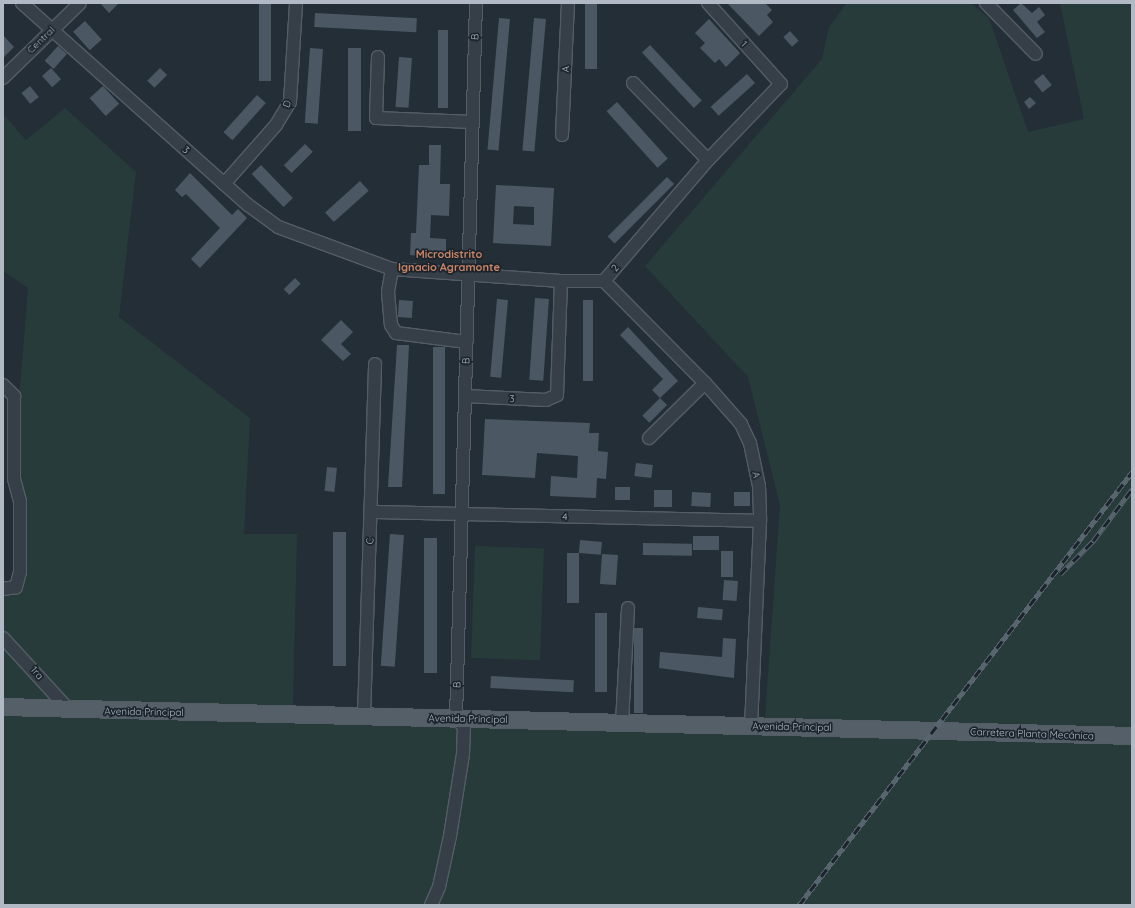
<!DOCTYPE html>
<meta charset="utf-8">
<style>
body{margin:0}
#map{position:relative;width:1135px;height:908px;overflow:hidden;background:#232e37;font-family:Quicksand,sans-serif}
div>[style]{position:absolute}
.green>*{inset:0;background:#273c3a;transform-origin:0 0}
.building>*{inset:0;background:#4b5863;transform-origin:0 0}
.roads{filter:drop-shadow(1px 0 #545d65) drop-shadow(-1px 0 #545d65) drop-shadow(0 1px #545d65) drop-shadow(0 -1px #545d65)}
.minor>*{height:12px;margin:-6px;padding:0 6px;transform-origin:6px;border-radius:6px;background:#363f48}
.major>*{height:16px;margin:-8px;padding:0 8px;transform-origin:8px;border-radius:8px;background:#545f68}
.rail>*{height:4.5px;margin-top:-2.25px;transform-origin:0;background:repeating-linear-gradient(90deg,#1b242c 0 9px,#58646e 0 18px);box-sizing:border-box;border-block:1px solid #58646e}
span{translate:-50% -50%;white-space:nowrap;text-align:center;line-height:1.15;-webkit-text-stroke:3.5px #1b242c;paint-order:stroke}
.street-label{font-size:10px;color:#b1bac4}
.neighbourhood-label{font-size:11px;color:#cb8565;font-weight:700}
.frame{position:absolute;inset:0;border:4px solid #b1bac4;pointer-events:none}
</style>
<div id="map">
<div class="green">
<i style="clip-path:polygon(847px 3px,971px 3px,989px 18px,1028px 132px,1084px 119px,1060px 3px,1132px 3px,1132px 905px,3px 905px,3px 593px,17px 590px,17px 424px,28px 288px,3px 271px,3px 114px,26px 140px,65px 108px,136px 172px,119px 317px,250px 418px,244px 534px,297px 534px,293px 705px,765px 718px,780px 505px,748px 377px,645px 266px,822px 59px,829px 27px)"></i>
<i style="left:475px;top:546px;width:69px;height:112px;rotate:2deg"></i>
</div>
<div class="building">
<i style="clip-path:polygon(100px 3px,119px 3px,109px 13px)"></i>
<i style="left:259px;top:3px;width:12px;height:78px"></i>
<i style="left:585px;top:3px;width:12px;height:66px"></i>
<i style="clip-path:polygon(727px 3px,765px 3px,772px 10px,767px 15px,773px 22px,759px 36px)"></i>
<i style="clip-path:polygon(1021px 3px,1032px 13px,1039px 7px,1045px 15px,1037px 22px,1045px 32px,1037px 38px,1013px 10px)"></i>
<i style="left:315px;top:13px;width:102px;height:14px;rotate:3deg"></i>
<i style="left:499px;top:18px;width:11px;height:132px;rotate:5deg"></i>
<i style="left:534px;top:18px;width:12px;height:133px;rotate:5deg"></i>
<i style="clip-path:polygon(709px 19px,740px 53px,726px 67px,719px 59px,715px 63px,700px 48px,705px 43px,695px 33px)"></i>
<i style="left:85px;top:21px;width:25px;height:16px;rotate:48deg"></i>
<i style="left:438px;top:30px;width:10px;height:78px"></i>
<i style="left:790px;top:31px;width:13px;height:9px;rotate:48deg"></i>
<i style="clip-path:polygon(3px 35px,14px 47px,3px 58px)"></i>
<i style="left:650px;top:45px;width:76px;height:11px;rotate:47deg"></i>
<i style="left:58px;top:46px;width:12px;height:20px;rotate:42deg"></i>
<i style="left:310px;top:48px;width:13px;height:75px;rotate:4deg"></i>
<i style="left:348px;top:48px;width:13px;height:83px"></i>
<i style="left:399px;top:57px;width:13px;height:50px;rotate:4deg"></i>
<i style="left:51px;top:68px;width:15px;height:12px;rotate:48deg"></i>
<i style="left:160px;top:68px;width:10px;height:18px;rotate:45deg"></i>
<i style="left:747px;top:74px;width:12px;height:49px;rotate:48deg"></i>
<i style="left:1043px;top:74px;width:14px;height:12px;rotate:51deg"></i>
<i style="left:30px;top:86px;width:14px;height:11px;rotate:51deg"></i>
<i style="left:103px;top:86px;width:24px;height:18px;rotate:48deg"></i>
<i style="left:257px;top:95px;width:12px;height:50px;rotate:42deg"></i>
<i style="clip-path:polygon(1030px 97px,1036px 103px,1029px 109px,1024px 102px)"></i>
<i style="left:617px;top:102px;width:76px;height:14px;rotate:48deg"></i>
<i style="left:305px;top:144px;width:11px;height:30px;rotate:45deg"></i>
<i style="clip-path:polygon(429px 145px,441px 145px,440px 184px,450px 184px,449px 216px,431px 215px,430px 238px,446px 239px,446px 251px,421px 251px,421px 256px,410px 255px,411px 233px,416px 233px,419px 165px,429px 165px)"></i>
<i style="left:261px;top:165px;width:46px;height:13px;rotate:46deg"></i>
<i style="clip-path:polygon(190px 173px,232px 215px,238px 209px,247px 218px,200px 268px,191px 259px,220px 228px,186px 194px,182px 197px,175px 190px)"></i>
<i style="left:667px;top:177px;width:10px;height:84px;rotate:45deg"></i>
<i style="left:360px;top:181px;width:13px;height:47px;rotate:48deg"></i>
<i style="clip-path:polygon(evenodd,496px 185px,554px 188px,551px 246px,493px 243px,496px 185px,514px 206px,534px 207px,534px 225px,513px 224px,514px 206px)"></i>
<i style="left:295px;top:278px;width:8px;height:16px;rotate:45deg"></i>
<i style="left:535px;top:298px;width:14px;height:82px;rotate:4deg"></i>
<i style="left:497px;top:299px;width:11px;height:78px;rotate:5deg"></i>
<i style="left:399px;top:300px;width:14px;height:17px;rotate:4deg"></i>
<i style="left:583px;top:300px;width:10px;height:81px"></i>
<i style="clip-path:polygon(341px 320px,353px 332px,341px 344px,351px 354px,343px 361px,321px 340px)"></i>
<i style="clip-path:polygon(628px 327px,678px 381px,660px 398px,652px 390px,663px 379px,620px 335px)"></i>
<i style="clip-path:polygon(397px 345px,409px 345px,402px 487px,388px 487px)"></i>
<i style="left:433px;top:347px;width:12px;height:147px"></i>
<i style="left:660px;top:398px;width:10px;height:25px;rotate:45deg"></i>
<i style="clip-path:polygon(485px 419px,590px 423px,589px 433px,599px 433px,598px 451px,608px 452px,606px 479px,597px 478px,596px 498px,550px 496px,551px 476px,577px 478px,578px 456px,537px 453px,535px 478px,482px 475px)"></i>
<i style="left:636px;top:463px;width:17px;height:13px;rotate:7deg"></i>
<i style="left:327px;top:467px;width:10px;height:24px;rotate:6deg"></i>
<i style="left:615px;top:487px;width:15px;height:13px"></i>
<i style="left:654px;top:490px;width:18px;height:17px"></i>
<i style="left:692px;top:492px;width:19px;height:14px;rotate:3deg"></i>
<i style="left:734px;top:492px;width:16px;height:14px"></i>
<i style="left:333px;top:532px;width:13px;height:134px"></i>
<i style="left:390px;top:534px;width:14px;height:132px;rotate:4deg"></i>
<i style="left:693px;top:536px;width:26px;height:14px"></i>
<i style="left:424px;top:538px;width:13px;height:135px"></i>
<i style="left:580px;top:540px;width:22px;height:13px;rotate:5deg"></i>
<i style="left:643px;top:543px;width:49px;height:12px;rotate:1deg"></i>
<i style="left:721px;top:551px;width:12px;height:26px"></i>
<i style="left:567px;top:553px;width:12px;height:50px"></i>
<i style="left:602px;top:554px;width:16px;height:30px;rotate:4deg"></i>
<i style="left:724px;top:580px;width:14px;height:20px;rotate:4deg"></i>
<i style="left:698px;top:607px;width:25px;height:11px;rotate:5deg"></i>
<i style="left:595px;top:613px;width:12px;height:79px"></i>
<i style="left:634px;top:628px;width:9px;height:85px"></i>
<i style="clip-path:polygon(723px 638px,736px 639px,734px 678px,659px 668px,660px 652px,722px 657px)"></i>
<i style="left:491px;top:676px;width:83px;height:12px;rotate:3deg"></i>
</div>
<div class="roads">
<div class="minor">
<i style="left:22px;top:3px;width:303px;rotate:41.8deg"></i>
<i style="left:248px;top:205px;width:37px;rotate:36deg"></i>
<i style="left:278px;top:227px;width:121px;rotate:20.2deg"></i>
<i style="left:392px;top:269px;width:169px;rotate:4.1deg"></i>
<i style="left:561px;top:281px;width:43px"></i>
<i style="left:604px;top:281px;width:160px;rotate:-49.3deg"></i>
<i style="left:708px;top:160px;width:105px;rotate:-46.2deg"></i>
<i style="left:781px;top:84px;width:109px;rotate:-132deg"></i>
<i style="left:986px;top:3px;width:71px;rotate:45.6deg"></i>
<i style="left:378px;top:57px;width:61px;rotate:91.9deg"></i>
<i style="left:376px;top:118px;width:97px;rotate:2.4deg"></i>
<i style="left:3px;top:78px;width:107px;rotate:-44.2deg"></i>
<i style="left:633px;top:83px;width:107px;rotate:45.8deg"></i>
<i style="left:562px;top:135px;width:132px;rotate:-87.4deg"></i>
<i style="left:224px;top:184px;width:79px;rotate:-48.6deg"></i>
<i style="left:276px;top:125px;width:27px;rotate:-59deg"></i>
<i style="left:290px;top:102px;width:99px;rotate:-86.5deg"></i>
<i style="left:392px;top:269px;width:23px;rotate:100deg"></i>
<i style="left:388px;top:292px;width:33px;rotate:85deg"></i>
<i style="left:391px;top:325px;width:9px;rotate:58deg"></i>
<i style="left:396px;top:333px;width:71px;rotate:7.3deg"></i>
<i style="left:604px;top:281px;width:144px;rotate:45.3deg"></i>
<i style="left:705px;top:383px;width:55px;rotate:48.7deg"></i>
<i style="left:741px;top:424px;width:21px;rotate:65deg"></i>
<i style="left:750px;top:443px;width:44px;rotate:78.2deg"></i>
<i style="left:759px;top:486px;width:35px;rotate:88deg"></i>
<i style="left:760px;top:521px;width:205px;rotate:92.5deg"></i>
<i style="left:3px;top:385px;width:16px;rotate:45deg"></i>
<i style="left:14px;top:396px;width:83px;rotate:90deg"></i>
<i style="left:14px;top:479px;width:23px;rotate:75deg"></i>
<i style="left:20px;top:501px;width:71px;rotate:90deg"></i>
<i style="left:20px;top:572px;width:16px;rotate:105deg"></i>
<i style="left:16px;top:587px;width:13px;rotate:171deg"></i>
<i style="left:465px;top:396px;width:81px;rotate:2.8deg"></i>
<i style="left:546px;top:400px;width:12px;rotate:-24deg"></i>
<i style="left:557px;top:395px;width:114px;rotate:-88deg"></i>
<i style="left:649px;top:438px;width:78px;rotate:-44.5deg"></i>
<i style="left:371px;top:512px;width:389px;rotate:1.3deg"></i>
<i style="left:3px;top:638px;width:98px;rotate:47.5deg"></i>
<i style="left:364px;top:717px;width:353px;rotate:-88.2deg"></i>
<i style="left:622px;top:723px;width:115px;rotate:-87deg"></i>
<i style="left:431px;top:905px;width:20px;rotate:-66deg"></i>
<i style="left:439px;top:887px;width:52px;rotate:-77.8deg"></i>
<i style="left:450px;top:836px;width:83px;rotate:-81deg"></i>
<i style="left:463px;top:754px;width:27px;rotate:-88deg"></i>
<i style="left:464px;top:727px;width:12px;rotate:-132deg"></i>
<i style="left:456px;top:718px;width:715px;rotate:-88.4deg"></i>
</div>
<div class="major">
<i style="left:3px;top:707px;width:1129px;rotate:1.47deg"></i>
</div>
</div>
<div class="rail">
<i style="left:1060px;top:574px;width:47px;rotate:-45deg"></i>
<i style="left:1093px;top:541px;width:65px;rotate:-53.1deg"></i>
<i style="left:799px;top:905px;width:546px;rotate:-52.44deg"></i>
</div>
<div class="street-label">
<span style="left:475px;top:37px;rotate:-88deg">B</span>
<span style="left:41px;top:40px;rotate:-44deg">Central</span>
<span style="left:744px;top:44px;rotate:48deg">1</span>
<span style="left:566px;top:69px;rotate:-87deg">A</span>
<span style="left:287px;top:104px;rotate:-68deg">D</span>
<span style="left:186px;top:150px;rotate:42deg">3</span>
<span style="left:615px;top:268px;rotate:-49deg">2</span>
<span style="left:466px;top:361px;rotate:-88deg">B</span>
<span style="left:512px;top:399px;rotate:3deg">3</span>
<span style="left:756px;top:475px;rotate:79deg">A</span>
<span style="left:565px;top:517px;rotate:1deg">4</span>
<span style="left:370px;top:541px;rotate:-88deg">C</span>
<span style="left:37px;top:673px;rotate:49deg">1ra</span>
<span style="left:457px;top:685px;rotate:-88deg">B</span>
<span style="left:144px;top:712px;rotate:1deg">Avenida Principal</span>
<span style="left:468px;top:719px;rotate:1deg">Avenida Principal</span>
<span style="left:792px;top:727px;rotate:1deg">Avenida Principal</span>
<span style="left:1032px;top:734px;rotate:2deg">Carretera Planta Mecánica</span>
</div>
<div class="neighbourhood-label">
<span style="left:449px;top:261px">Microdistrito<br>Ignacio Agramonte</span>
</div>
<div class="frame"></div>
</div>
